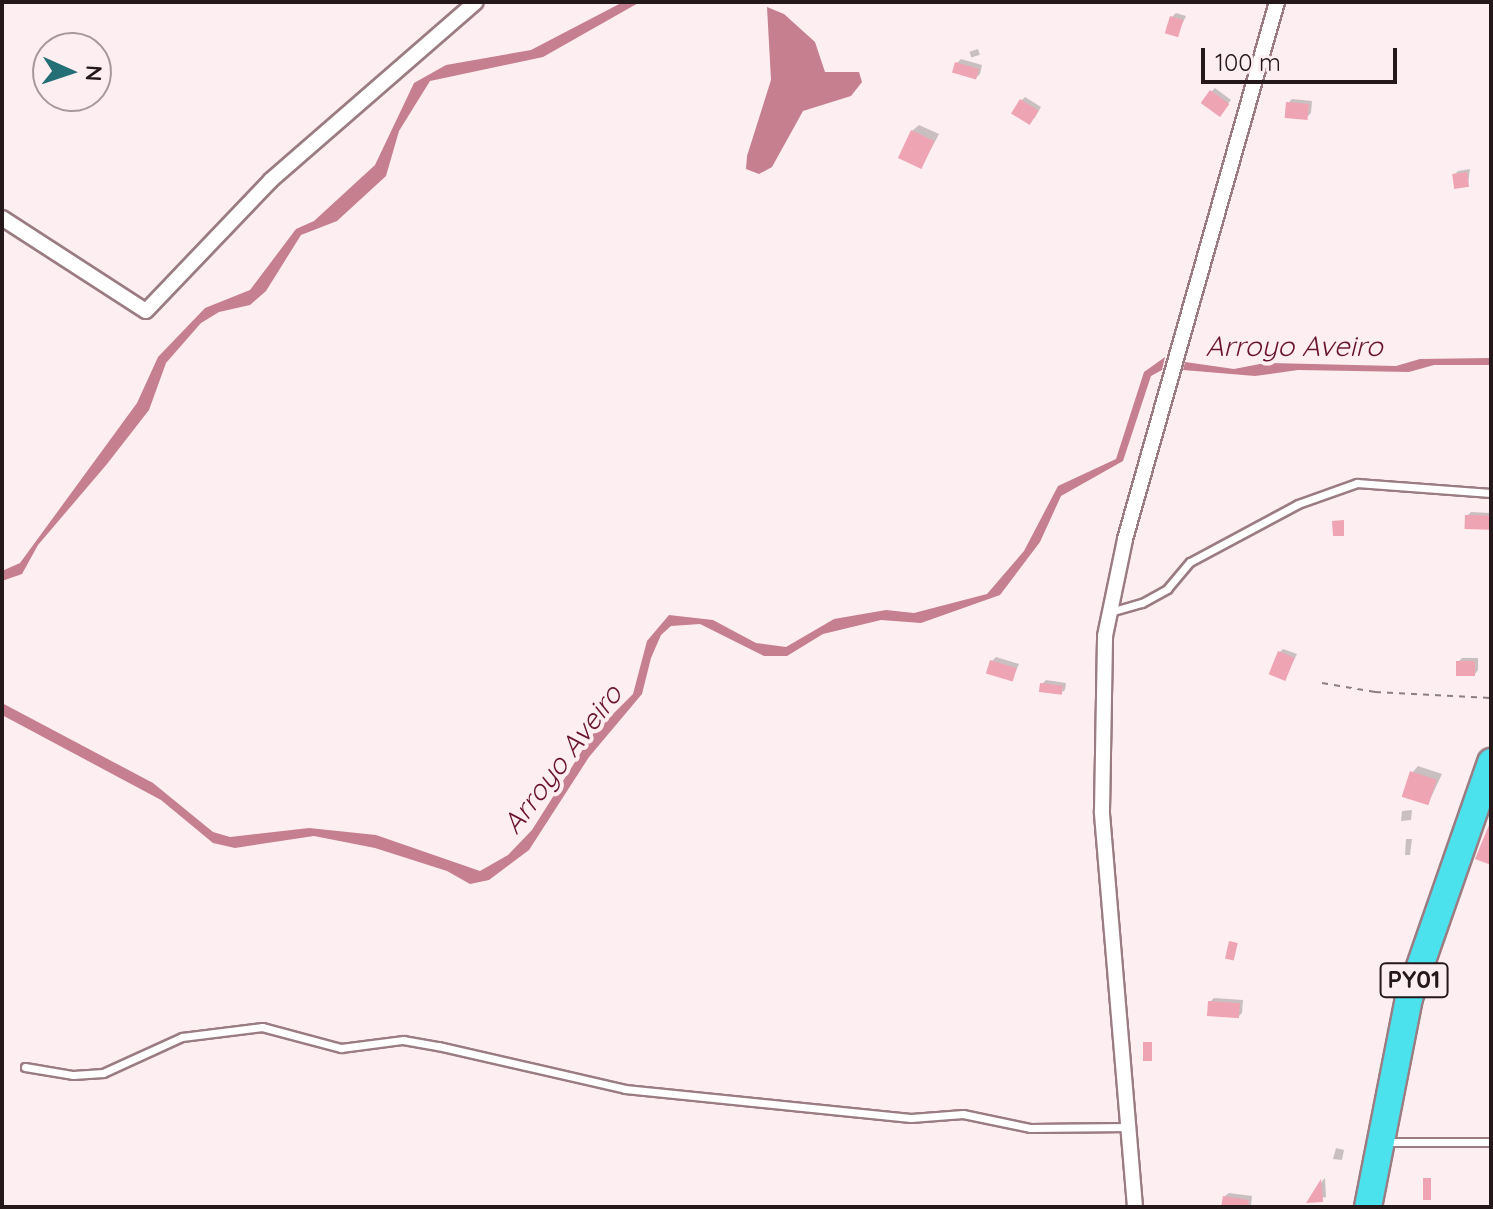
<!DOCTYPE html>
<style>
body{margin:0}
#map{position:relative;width:1493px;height:1209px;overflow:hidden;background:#fdeff1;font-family:Quicksand,sans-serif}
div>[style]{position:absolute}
.water>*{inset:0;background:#c67f8e}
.shadow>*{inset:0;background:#0003;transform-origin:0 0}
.building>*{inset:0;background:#efa4b4;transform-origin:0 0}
.path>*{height:2px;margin-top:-1px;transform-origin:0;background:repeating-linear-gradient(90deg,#8c7f81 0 6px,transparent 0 12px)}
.roads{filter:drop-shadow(2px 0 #9b7c82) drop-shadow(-2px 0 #9b7c82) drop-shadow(0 2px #9b7c82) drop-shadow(0 -2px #9b7c82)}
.lane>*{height:7px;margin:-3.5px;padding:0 3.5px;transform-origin:3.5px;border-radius:3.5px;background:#fff}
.street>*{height:14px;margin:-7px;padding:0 7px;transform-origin:7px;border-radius:7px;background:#fff}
.highway>*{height:26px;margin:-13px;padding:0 13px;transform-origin:13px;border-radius:13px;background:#4ce2ed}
span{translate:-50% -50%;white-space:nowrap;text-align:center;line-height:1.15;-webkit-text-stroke:8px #fdeff1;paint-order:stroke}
.shield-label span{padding:2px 6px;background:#fdeff1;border:2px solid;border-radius:6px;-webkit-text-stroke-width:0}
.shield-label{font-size:24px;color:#24181a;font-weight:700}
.water-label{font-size:28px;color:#6a1432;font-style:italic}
.frame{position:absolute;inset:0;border:4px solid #24181a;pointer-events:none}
.north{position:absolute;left:32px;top:32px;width:80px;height:80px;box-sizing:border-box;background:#fdeff1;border:2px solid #a6999b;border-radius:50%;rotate:93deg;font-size:22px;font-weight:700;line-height:32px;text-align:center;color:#24181a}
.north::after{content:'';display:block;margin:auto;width:28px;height:36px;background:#246f75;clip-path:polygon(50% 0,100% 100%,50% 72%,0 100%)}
.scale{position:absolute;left:1201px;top:48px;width:196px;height:36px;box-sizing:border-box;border:4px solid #24181a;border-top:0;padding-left:10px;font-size:24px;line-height:28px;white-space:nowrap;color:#24181a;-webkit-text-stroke:6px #fdeff1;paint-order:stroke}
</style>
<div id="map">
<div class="water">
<i style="clip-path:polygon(623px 2px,640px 2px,543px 57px,430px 81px,399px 131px,386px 176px,337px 221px,301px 235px,266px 291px,250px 305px,219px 312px,201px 323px,166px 363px,149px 410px,107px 464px,38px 545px,22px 574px,2px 581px,2px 571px,20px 563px,137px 403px,158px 357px,205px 308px,250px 290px,296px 229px,314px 221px,375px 165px,414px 83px,446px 65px,531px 50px)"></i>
<i style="clip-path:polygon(767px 7px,784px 14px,815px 42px,825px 72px,859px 72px,862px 82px,851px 96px,803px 111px,772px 167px,759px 174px,746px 169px,747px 156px,771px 80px)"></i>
<i style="clip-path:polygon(1165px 357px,1162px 370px,1151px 376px,1123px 461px,1061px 496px,1040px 542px,1000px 595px,921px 623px,881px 620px,823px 634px,787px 656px,764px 656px,700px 624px,671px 626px,661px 635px,651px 658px,642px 694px,589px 757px,529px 850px,489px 880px,470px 884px,447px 871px,375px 848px,314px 836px,235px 848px,213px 843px,161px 800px,2px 715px,2px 703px,153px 783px,213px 832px,230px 837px,309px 828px,376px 835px,480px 871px,508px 855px,532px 830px,592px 735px,633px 694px,647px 641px,669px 615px,713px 620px,756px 643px,786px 647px,834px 619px,886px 610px,914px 613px,987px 594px,1024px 551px,1058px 486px,1116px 459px,1144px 372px)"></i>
<i style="clip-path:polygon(1491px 358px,1490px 365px,1434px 365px,1409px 372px,1298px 370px,1255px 376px,1183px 370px,1185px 362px,1234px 369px,1265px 363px,1396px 366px,1420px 359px)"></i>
</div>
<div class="shadow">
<i style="clip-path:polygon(1176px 13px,1186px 16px,1177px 35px,1172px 17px)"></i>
<i style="left:978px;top:49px;width:6px;height:9px;rotate:72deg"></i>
<i style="clip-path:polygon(961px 59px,982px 65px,980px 74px,976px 78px,957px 63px)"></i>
<i style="clip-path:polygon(1215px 88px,1231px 100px,1223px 110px,1211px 92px)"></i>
<i style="clip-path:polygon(1025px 97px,1041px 107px,1034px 119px,1021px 101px)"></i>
<i style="clip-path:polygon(1292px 99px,1312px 101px,1311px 113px,1307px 117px,1288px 103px)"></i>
<i style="clip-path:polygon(919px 125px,939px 134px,922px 166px,912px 131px)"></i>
<i style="clip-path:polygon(1470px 169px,1468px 185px,1454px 175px,1458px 171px)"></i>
<i style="clip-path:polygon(1471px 512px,1491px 513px,1491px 526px,1467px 516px)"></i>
<i style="clip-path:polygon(1283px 649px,1297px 654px,1285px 678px,1279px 653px)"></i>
<i style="clip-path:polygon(996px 657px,1019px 664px,1012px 679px,992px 661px)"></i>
<i style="clip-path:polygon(1462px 658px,1478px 658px,1478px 670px,1475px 674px,1458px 662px)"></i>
<i style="clip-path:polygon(1046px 680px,1066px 683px,1065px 690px,1061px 693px,1042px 684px)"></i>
<i style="clip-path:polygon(1418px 766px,1442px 774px,1428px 804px,1412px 773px)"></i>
<i style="clip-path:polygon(1412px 810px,1411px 820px,1401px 821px,1402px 811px)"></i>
<i style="clip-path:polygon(1406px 839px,1412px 839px,1410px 855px,1405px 855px)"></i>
<i style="clip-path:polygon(1214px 998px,1243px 1000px,1242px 1013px,1238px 1017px,1210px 1002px)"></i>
<i style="clip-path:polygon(1336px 1148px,1344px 1150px,1342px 1160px,1333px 1159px)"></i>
<i style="clip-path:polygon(1325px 1178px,1326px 1197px,1309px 1201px,1323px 1180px)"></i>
<i style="clip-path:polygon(1229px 1193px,1252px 1196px,1251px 1205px,1234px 1207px,1225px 1196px)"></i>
</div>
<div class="building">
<i style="left:1170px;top:16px;width:14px;height:18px;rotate:17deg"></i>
<i style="left:955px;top:62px;width:25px;height:11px;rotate:16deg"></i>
<i style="left:1210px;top:90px;width:24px;height:16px;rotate:36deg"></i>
<i style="left:1020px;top:99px;width:22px;height:17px;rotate:32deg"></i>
<i style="left:1286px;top:102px;width:23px;height:16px;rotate:5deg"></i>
<i style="left:911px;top:130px;width:26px;height:31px;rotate:25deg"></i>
<i style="left:1467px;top:172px;width:15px;height:15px;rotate:82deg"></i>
<i style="left:1465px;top:515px;width:25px;height:14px;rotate:2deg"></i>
<i style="clip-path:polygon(1344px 520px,1344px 536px,1333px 536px,1332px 521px)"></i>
<i style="left:1278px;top:651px;width:18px;height:25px;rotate:22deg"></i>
<i style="left:990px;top:660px;width:28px;height:14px;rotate:17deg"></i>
<i style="left:1456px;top:661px;width:19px;height:15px"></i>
<i style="left:1040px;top:683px;width:23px;height:9px;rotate:7deg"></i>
<i style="left:1410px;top:771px;width:28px;height:27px;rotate:18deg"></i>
<i style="clip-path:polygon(1491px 820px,1491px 865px,1475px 859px)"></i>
<i style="left:1229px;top:941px;width:9px;height:18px;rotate:13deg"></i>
<i style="left:1208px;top:1001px;width:32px;height:15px;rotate:4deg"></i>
<i style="left:1143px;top:1042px;width:9px;height:19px"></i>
<i style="left:1423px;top:1178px;width:8px;height:22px"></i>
<i style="clip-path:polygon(1321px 1179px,1323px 1202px,1306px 1203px)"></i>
<i style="clip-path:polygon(1223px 1196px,1249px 1200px,1248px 1207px,1221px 1207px)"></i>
</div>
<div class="path">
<i style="left:1322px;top:683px;width:54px;rotate:9.6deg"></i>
<i style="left:1375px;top:692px;width:116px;rotate:3deg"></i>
</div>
<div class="roads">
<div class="lane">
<i style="left:1110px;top:612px;width:33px;rotate:-16deg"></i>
<i style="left:1142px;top:603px;width:29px;rotate:-29deg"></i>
<i style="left:1167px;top:589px;width:35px;rotate:-50deg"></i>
<i style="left:1190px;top:562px;width:123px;rotate:-28.2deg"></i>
<i style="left:1298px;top:504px;width:63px;rotate:-19.6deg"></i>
<i style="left:1357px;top:483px;width:134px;rotate:4.3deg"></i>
<i style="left:25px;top:1067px;width:49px;rotate:9.5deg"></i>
<i style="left:73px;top:1075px;width:30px;rotate:-4deg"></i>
<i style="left:103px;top:1073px;width:87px;rotate:-24.5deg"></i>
<i style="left:182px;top:1037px;width:81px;rotate:-7.1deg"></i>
<i style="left:262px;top:1027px;width:82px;rotate:14.9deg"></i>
<i style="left:341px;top:1048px;width:63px;rotate:-7.4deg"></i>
<i style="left:403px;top:1040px;width:36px;rotate:10deg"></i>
<i style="left:438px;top:1046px;width:192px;rotate:12.9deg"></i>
<i style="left:625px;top:1089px;width:287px;rotate:5.8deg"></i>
<i style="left:911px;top:1118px;width:52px;rotate:-4.4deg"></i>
<i style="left:963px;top:1114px;width:68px;rotate:11.8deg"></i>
<i style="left:1030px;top:1128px;width:99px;rotate:-0.6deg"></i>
<i style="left:1385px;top:1142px;width:106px"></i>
</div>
<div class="street">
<i style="left:2px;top:218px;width:171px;rotate:32.9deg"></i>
<i style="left:146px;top:311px;width:181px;rotate:-46.3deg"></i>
<i style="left:271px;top:180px;width:271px;rotate:-41deg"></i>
<i style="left:1135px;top:1207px;width:397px;rotate:-94.8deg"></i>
<i style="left:1102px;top:811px;width:175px;rotate:-89deg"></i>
<i style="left:1105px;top:636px;width:99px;rotate:-78.3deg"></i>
<i style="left:1125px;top:539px;width:558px;rotate:-74.2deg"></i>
</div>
<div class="highway">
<i style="left:1368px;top:1207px;width:213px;rotate:-78.9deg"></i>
<i style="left:1409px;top:998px;width:250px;rotate:-70.8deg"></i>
</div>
</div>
<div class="shield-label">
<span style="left:1414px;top:980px">PY01</span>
</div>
<div class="water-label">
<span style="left:1294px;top:346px">Arroyo Aveiro</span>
<span style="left:562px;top:759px;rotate:-53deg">Arroyo Aveiro</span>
</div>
<div class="frame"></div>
<div class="north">N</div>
<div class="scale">100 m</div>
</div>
